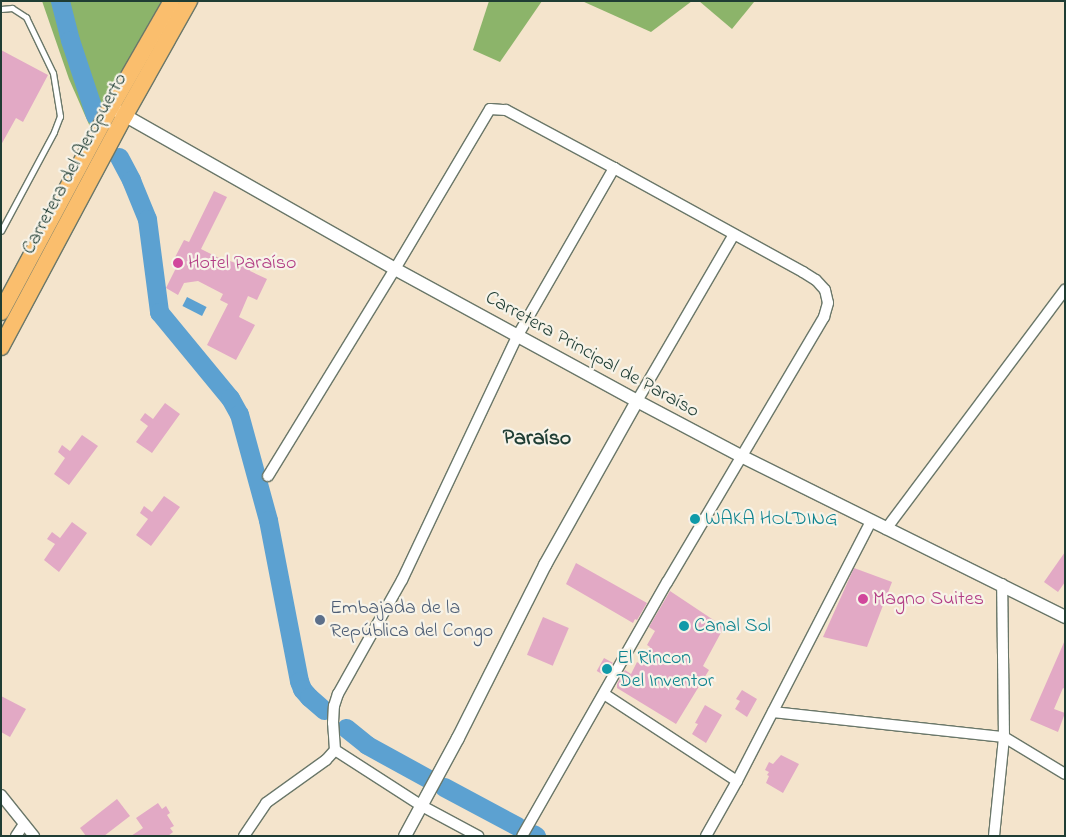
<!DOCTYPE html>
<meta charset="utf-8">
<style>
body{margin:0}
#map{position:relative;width:1066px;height:837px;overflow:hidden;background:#f4e4cc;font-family:"Indie Flower",sans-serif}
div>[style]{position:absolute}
.forest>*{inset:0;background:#8cb46a}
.water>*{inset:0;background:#5ca1d1;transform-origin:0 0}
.river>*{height:19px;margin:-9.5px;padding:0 9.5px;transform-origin:9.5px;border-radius:9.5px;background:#5ca1d1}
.building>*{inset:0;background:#e2a9c5;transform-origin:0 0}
.roads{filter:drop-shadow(1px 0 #6a7769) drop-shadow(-1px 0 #6a7769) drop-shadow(0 1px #6a7769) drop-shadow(0 -1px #6a7769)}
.service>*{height:5px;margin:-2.5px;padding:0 2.5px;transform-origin:2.5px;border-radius:2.5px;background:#fff}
.minor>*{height:10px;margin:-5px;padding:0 5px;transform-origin:5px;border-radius:5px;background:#fff}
.tertiary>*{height:12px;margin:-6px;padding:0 6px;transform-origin:6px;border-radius:6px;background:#fff}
.primary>*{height:16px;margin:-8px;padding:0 8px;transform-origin:8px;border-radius:8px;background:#fabe6d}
.dots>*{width:14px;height:14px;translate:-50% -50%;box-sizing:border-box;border:2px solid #f7f3e8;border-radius:50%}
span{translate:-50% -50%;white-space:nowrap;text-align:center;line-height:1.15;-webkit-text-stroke:4.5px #f7f3e8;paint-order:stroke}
.street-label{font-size:20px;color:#1f3d34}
.hotel-label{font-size:20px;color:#b23c85}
.left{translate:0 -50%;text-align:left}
.culture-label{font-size:20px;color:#0d838f}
.service-label{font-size:20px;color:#4e5e75}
.quarter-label{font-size:22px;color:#1f3d34;font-weight:700}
.frame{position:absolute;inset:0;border:2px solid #1f3d34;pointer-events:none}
</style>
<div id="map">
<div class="forest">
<i style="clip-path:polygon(42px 1px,184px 1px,102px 154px,69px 79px)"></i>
<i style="clip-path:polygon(489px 1px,542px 1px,500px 62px,473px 50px)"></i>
<i style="clip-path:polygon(582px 1px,692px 1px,651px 32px)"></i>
<i style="clip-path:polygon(699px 1px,753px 1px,754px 2px,732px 29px)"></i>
</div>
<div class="water">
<i style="left:187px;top:297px;width:22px;height:10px;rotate:27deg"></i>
</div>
<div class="river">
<i style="left:60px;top:1px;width:40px;rotate:75.6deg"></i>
<i style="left:70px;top:40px;width:79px;rotate:71.6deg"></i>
<i style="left:119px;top:157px;width:26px;rotate:62deg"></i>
<i style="left:131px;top:180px;width:42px;rotate:67.7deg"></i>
<i style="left:147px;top:219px;width:94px;rotate:82.6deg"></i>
<i style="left:159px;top:312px;width:112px;rotate:50.5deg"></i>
<i style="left:230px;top:398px;width:18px;rotate:61deg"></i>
<i style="left:239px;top:414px;width:110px;rotate:74.7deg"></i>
<i style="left:268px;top:520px;width:164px;rotate:79.1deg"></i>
<i style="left:299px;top:681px;width:9px;rotate:69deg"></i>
<i style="left:302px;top:689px;width:11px;rotate:49deg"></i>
<i style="left:309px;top:697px;width:20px;rotate:41deg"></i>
<i style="left:346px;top:728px;width:27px;rotate:39deg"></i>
<i style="left:367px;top:745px;width:68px;rotate:28.8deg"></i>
<i style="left:444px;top:787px;width:83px;rotate:28.1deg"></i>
<i style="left:533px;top:834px;width:4px;rotate:34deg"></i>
</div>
<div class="building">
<i style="clip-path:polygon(1px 50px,48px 75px,23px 122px,16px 118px,1px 145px)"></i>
<i style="clip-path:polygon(214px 191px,227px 197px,201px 249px,229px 263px,230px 261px,238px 264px,242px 257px,253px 263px,250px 271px,267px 279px,257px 300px,248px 296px,239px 317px,255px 325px,236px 360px,207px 345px,228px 304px,220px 300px,223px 294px,198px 281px,184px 283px,178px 295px,166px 288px,176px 268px,171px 265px,184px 240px,189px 242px)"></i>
<i style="clip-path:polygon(165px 403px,180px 414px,152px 453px,136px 442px,148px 426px,140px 420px,145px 413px,153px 419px)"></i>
<i style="clip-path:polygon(82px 435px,98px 446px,69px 485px,54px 474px,65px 458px,58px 452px,62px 445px,70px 451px)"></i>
<i style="clip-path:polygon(164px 496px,180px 507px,151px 546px,136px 535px,148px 519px,140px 513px,144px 506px,152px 512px)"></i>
<i style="clip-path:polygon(695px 512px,699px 515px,693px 525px,688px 521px)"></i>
<i style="clip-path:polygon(72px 522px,87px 533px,59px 572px,44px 560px,55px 544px,47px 539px,52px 532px,60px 538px)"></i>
<i style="clip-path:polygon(1065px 552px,1065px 582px,1058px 592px,1044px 582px)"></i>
<i style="clip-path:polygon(576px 563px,647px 603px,637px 620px,635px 619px,633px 623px,566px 584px)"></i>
<i style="clip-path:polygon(854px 568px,892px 582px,867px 647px,823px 637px)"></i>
<i style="clip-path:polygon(670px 591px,724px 627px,703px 666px,709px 670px,676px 724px,617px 688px,617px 684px,625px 670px,631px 674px,637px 662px,640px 664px,650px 647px,647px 645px,655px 631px,649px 627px)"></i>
<i style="left:543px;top:617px;width:28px;height:41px;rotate:23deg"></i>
<i style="clip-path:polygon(1065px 640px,1065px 689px,1063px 688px,1054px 709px,1065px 713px,1058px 732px,1030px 720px)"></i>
<i style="left:604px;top:658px;width:10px;height:15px;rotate:29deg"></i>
<i style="clip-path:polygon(742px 690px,757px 699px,747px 717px,735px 709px,740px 701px,736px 699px)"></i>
<i style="clip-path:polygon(1px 696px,26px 709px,10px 737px,1px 732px)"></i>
<i style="clip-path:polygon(705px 705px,722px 715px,706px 743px,692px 734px,698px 724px,695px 723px)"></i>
<i style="clip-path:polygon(781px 755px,799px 764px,783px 793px,766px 783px,769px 776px,767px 775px,769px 772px,765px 770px,769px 762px,773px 764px)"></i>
<i style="clip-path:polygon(117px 799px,130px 816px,104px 836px,86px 836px,80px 828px)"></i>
<i style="clip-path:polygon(158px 803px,162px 809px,166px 806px,170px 813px,167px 815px,174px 826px,170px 828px,173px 832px,168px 836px,131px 836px,143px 828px,136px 818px)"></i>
</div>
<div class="roads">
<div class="service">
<i style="left:1px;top:9px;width:11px;rotate:-5deg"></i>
<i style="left:12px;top:8px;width:17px;rotate:33deg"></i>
<i style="left:26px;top:17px;width:62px;rotate:64.3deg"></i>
<i style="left:53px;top:73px;width:44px;rotate:80.8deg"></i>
<i style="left:60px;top:116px;width:17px;rotate:111deg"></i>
<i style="left:54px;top:132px;width:112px;rotate:118.2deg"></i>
</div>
<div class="minor">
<i style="left:637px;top:401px;width:191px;rotate:-59.8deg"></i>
<i style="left:268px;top:476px;width:243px;rotate:-58.5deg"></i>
<i style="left:395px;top:269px;width:186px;rotate:-59.3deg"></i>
<i style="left:490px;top:109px;width:16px;rotate:4deg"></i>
<i style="left:506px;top:110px;width:123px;rotate:28.2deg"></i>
<i style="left:614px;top:168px;width:216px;rotate:28.8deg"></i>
<i style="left:803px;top:272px;width:15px;rotate:32deg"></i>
<i style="left:816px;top:280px;width:13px;rotate:48deg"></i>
<i style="left:825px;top:290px;width:13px;rotate:77deg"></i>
<i style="left:828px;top:303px;width:15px;rotate:106deg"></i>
<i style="left:824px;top:317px;width:308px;rotate:120.6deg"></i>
<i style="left:667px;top:582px;width:292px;rotate:119.7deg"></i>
<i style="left:886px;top:529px;width:299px;rotate:-53.2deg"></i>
<i style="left:604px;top:694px;width:159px;rotate:33.2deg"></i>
<i style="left:773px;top:712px;width:232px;rotate:6.2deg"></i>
<i style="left:1004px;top:737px;width:71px;rotate:31.2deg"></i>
<i style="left:335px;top:750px;width:103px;rotate:32.8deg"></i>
<i style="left:422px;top:806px;width:64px;rotate:28.2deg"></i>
<i style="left:1px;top:795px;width:53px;rotate:51.2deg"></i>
<i style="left:16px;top:836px;width:14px;rotate:-56deg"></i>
<i style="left:244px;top:836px;width:40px;rotate:-56deg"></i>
<i style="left:266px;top:803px;width:74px;rotate:-35.6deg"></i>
<i style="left:326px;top:760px;width:13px;rotate:-48deg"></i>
<i style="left:335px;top:750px;width:27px;rotate:-94deg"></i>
<i style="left:333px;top:723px;width:17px;rotate:-87deg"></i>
<i style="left:334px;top:706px;width:13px;rotate:-72deg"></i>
<i style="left:338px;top:694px;width:131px;rotate:-60.7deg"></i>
<i style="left:402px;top:580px;width:271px;rotate:-64.7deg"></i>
<i style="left:518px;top:335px;width:193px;rotate:-60.1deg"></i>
<i style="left:706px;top:836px;width:63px;rotate:-60.6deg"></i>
<i style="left:737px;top:781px;width:292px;rotate:-62.7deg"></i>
<i style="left:994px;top:836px;width:100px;rotate:-84.2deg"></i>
<i style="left:1004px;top:737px;width:153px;rotate:-90.7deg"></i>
</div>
<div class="tertiary">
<i style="left:117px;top:111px;width:320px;rotate:29.6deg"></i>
<i style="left:395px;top:269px;width:276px;rotate:28.6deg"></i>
<i style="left:637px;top:401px;width:118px;rotate:27.9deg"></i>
<i style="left:741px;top:456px;width:362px;rotate:26.4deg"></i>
<i style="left:405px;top:836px;width:111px;rotate:-61.6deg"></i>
<i style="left:458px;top:738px;width:194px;rotate:-63.3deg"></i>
<i style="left:545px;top:565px;width:188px;rotate:-60.7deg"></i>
</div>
<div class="primary">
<i style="left:1px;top:312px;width:233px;rotate:-61.8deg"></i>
<i style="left:111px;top:107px;width:122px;rotate:-60.1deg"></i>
<i style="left:1px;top:347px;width:263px;rotate:-61.9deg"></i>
<i style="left:125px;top:115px;width:131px;rotate:-60.7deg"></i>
</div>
</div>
<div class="dots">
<i style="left:178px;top:263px;background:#d1479c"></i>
<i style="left:695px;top:519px;background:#0f9aa8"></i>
<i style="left:863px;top:599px;background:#d1479c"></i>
<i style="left:320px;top:620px;background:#5c6f8a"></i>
<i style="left:684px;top:626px;background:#0f9aa8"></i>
<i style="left:607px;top:669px;background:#0f9aa8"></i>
</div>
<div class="street-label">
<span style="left:75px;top:164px;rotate:-62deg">Carretera del Aeropuerto</span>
<span style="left:592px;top:355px;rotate:29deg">Carretera Principal de Paraíso</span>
</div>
<div class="hotel-label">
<span class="left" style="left:188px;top:263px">Hotel Paraíso</span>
<span class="left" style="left:873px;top:599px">Magno Suites</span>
</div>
<div class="culture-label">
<span class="left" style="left:705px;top:519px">WAKA HOLDING</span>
<span class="left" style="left:694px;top:626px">Canal Sol</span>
<span class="left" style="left:617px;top:670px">El Rincon<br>Del Inventor</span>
</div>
<div class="service-label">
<span class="left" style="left:330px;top:620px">Embajada de la<br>República del Congo</span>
</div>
<div class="quarter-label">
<span style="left:537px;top:440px">Paraíso</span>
</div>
<div class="frame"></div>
</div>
